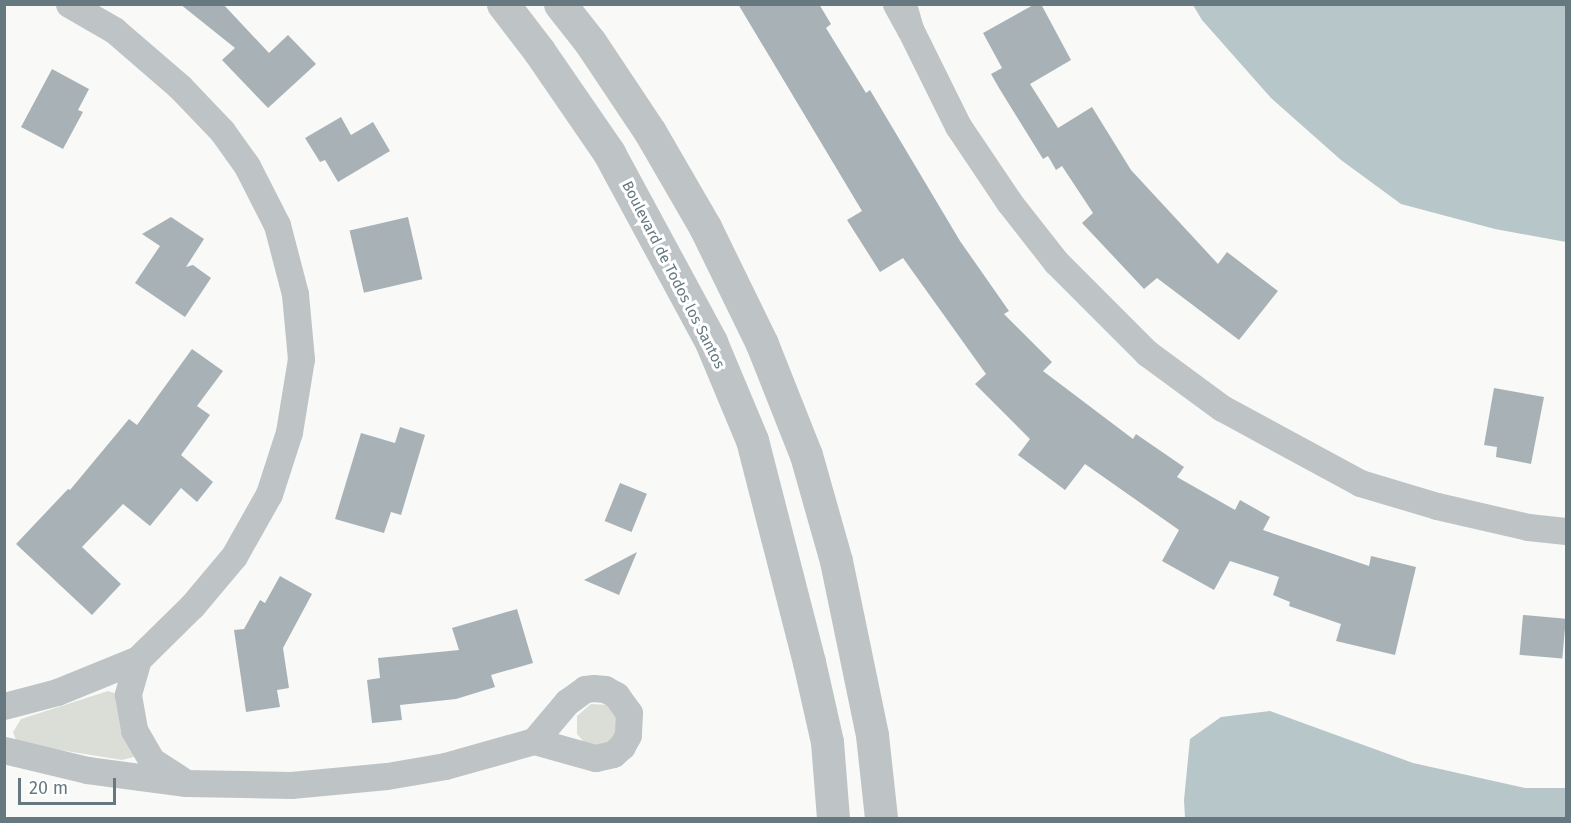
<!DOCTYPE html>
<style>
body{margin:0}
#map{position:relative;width:1571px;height:823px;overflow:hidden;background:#f9f9f7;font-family:"Fira Sans",sans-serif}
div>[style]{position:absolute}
.green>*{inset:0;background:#daded6}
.water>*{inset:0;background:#b7c6c8}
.building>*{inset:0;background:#a8b2b6;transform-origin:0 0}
.minor>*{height:27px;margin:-13.5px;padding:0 13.5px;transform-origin:13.5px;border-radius:13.5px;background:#bec4c6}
.tertiary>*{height:33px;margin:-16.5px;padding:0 16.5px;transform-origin:16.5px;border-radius:16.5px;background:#bec4c6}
span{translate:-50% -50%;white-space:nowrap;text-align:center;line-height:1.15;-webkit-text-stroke:6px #fff;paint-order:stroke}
.street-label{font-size:15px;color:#667980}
.frame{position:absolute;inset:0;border:6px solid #667980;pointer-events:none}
.scale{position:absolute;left:18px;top:778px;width:98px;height:27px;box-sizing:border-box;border:3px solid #667980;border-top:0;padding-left:8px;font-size:18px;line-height:21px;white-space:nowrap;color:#667980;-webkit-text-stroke:4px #fff;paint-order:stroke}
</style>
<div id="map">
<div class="green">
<i style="clip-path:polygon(108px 691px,121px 695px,134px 757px,122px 760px,17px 743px,13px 732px,21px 719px)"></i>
<i style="clip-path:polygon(591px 704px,609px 705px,622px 718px,607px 749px,589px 748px,577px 734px,577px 716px)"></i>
</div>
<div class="water">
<i style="clip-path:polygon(1193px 5px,1566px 5px,1566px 242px,1495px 229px,1401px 204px,1341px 160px,1271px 98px,1202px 20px)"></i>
<i style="clip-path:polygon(1270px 711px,1413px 763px,1525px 788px,1566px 788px,1566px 818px,1185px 818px,1184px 800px,1190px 739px,1221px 717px)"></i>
</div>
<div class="building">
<i style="clip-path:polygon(180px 4px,223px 4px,269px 53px,288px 35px,316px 64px,268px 108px,222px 60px,235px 48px)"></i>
<i style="clip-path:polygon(738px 4px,819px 4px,831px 24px,826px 28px,866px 93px,870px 90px,960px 241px,1009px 311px,1004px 314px,1052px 362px,1043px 371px,1133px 439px,1136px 434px,1184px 467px,1177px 477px,1235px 510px,1240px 500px,1270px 517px,1263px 530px,1369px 566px,1371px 556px,1416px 567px,1395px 655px,1336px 641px,1341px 624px,1289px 606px,1290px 602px,1273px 595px,1279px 577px,1230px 561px,1214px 590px,1162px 561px,1179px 530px,1085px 464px,1065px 490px,1018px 455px,1030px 439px,975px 384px,986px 374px,903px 258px,880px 272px,847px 220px,862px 211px)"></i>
<i style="clip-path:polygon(1035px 4px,1041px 4px,1071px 60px,1030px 84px,1058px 128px,1092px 107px,1131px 170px,1218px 264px,1227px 252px,1278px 291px,1239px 340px,1157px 278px,1144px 289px,1082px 223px,1093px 213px,1062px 166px,1056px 170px,1048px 156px,1043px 159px,999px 88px,991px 74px,1002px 68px,983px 33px)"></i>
<i style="clip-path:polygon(52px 69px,89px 89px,78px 110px,83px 112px,63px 149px,21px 127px)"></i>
<i style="clip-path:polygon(341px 117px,351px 135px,373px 122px,390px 151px,338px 182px,325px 160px,320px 162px,305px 138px)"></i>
<i style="clip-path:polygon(171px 217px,204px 239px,186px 267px,193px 265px,211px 278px,185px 317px,135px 283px,160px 246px,142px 234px)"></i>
<i style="left:408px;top:217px;width:64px;height:60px;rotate:77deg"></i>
<i style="clip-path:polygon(192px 349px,223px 371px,197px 406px,210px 415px,181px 455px,213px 482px,197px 502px,181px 488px,150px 526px,123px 504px,82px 547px,121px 584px,92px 615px,16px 544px,68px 489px,70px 490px,129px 419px,137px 425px)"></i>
<i style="clip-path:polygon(1494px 388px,1544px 397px,1531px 464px,1496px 457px,1497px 447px,1484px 445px)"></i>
<i style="clip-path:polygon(400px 427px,425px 435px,401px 515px,391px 512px,384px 533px,335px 519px,361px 433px,395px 443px)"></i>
<i style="left:620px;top:483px;width:29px;height:41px;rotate:22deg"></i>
<i style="clip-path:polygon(637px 552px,619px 595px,584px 580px)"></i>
<i style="clip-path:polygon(280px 576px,312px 594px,283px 648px,289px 688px,277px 690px,280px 707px,246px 712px,234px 630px,244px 629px,260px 600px,265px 603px)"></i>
<i style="clip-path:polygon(517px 609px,533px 663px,491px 675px,495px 687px,456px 699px,400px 705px,402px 720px,372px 723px,367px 680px,380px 678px,378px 658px,459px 650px,452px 628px)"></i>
<i style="left:1523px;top:615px;width:43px;height:40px;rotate:5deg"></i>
</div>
<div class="minor">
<i style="left:896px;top:4px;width:29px;rotate:61deg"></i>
<i style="left:910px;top:29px;width:26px;rotate:-106deg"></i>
<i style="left:910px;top:29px;width:108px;rotate:63.7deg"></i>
<i style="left:958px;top:126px;width:92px;rotate:56.1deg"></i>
<i style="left:1009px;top:202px;width:76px;rotate:51.9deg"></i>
<i style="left:1056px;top:262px;width:129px;rotate:45deg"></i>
<i style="left:1147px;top:353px;width:93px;rotate:36.3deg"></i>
<i style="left:1222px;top:408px;width:157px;rotate:28.5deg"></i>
<i style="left:1360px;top:483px;width:80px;rotate:16.6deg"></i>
<i style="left:1437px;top:506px;width:93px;rotate:13deg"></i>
<i style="left:1528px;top:527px;width:38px;rotate:6deg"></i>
<i style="left:138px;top:659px;width:37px;rotate:106deg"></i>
<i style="left:128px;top:695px;width:36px;rotate:80deg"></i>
<i style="left:134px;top:730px;width:34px;rotate:60deg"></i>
<i style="left:151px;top:760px;width:35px;rotate:33deg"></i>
<i style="left:593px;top:688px;width:12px;rotate:5deg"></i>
<i style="left:605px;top:689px;width:13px;rotate:29deg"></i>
<i style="left:616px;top:695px;width:22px;rotate:54deg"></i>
<i style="left:629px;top:713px;width:22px;rotate:93deg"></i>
<i style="left:628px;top:735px;width:13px;rotate:119deg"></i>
<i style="left:622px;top:746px;width:12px;rotate:138deg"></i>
<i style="left:613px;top:754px;width:18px;rotate:167deg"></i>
<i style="left:595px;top:758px;width:63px;rotate:-164.4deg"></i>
<i style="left:534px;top:741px;width:51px;rotate:-49.8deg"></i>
<i style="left:567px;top:702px;width:22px;rotate:-36deg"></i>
<i style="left:585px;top:689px;width:8px;rotate:-7deg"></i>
<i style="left:4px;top:706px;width:55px;rotate:-14.8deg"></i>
<i style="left:57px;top:692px;width:87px;rotate:-22.2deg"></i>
<i style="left:138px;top:659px;width:76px;rotate:-44.5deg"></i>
<i style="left:192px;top:606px;width:65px;rotate:-50deg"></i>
<i style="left:234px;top:556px;width:71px;rotate:-60.6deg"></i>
<i style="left:269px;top:494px;width:65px;rotate:-72.1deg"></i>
<i style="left:289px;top:432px;width:74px;rotate:-80.7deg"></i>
<i style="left:301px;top:359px;width:65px;rotate:-95.3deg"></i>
<i style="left:295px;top:294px;width:71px;rotate:-104.6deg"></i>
<i style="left:277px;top:225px;width:66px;rotate:-117deg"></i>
<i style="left:247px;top:166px;width:43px;rotate:-125.5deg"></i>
<i style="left:222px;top:131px;width:61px;rotate:-133.7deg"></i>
<i style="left:180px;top:87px;width:87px;rotate:-139.2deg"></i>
<i style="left:114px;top:30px;width:52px;rotate:-150deg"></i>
<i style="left:4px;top:750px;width:85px;rotate:13.5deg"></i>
<i style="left:87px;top:770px;width:100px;rotate:7.5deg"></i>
<i style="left:186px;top:783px;width:105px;rotate:1.1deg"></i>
<i style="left:291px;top:785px;width:96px;rotate:-5.4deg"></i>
<i style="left:387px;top:776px;width:59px;rotate:-9.8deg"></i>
<i style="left:445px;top:766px;width:92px;rotate:-15.7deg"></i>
</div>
<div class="tertiary">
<i style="left:503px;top:4px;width:59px;rotate:52.5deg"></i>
<i style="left:539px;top:51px;width:124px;rotate:55.5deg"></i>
<i style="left:609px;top:153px;width:215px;rotate:61.6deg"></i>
<i style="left:711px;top:342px;width:106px;rotate:67.3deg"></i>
<i style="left:752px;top:440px;width:229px;rotate:75.6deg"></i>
<i style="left:809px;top:662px;width:82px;rotate:77.3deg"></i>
<i style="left:827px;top:742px;width:76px;rotate:85.5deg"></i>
<i style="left:560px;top:4px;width:48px;rotate:51.7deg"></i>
<i style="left:590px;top:42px;width:108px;rotate:56.3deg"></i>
<i style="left:650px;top:132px;width:110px;rotate:59.9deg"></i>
<i style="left:705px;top:227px;width:130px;rotate:64deg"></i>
<i style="left:762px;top:344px;width:119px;rotate:68.4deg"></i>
<i style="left:806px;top:455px;width:110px;rotate:74.2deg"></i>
<i style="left:836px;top:561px;width:178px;rotate:78.3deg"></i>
<i style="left:872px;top:735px;width:83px;rotate:83.8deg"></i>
</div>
<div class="street-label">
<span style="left:673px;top:275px;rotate:63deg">Boulevard de Todos los Santos</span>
</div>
<div class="frame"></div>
<div class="scale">20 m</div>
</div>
